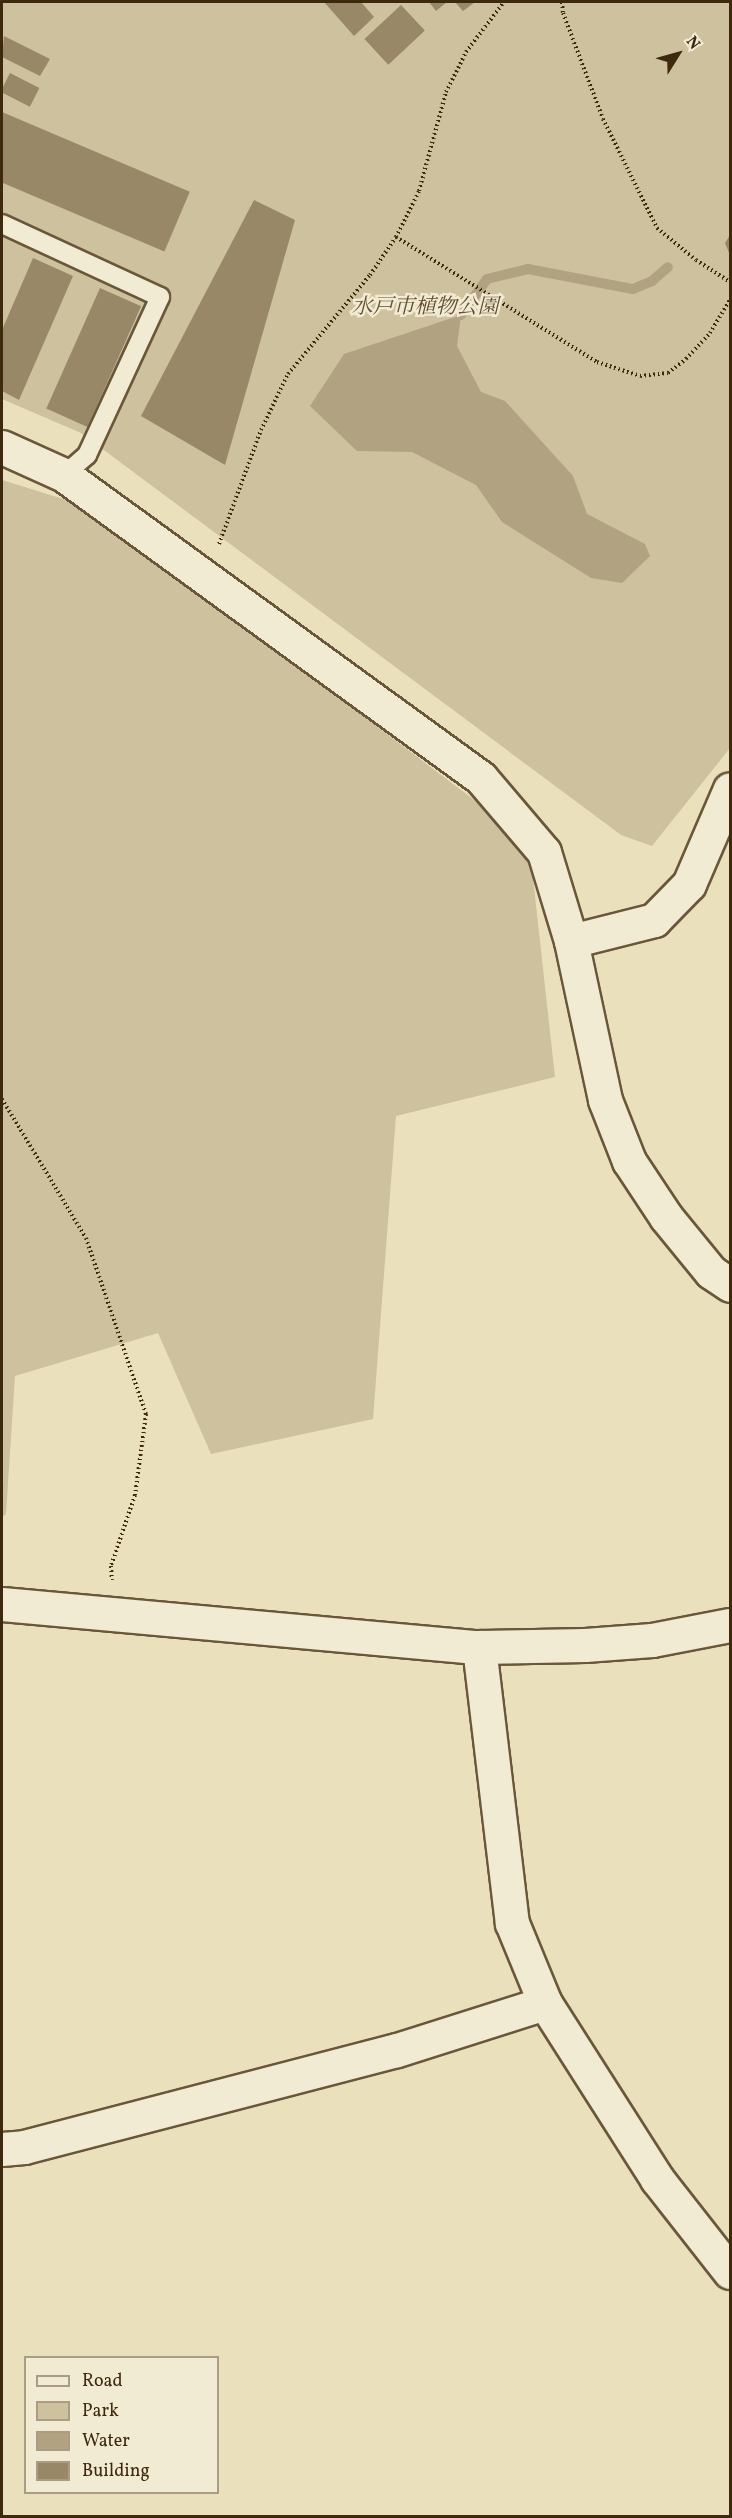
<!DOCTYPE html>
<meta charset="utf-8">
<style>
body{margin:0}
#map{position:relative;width:732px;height:2518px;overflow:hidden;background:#ebe0bc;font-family:Vollkorn,"Noto Serif JP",serif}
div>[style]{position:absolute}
.green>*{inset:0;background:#cec19e}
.water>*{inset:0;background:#b1a281}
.stream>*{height:10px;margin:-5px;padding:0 5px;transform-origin:5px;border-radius:5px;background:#b1a281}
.building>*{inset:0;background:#988868;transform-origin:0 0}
.path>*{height:4px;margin-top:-2px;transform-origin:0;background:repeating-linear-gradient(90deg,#3f290e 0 1.5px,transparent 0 4.5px)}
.roads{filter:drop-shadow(2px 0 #6a573a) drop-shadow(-2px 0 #6a573a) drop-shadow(0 2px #6a573a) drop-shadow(0 -2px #6a573a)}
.lane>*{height:18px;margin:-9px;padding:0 9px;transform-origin:9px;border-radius:9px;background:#f2ebd3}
.street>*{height:33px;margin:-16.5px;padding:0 16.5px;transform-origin:16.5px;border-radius:16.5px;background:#f2ebd3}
.secondary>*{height:33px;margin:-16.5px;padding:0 16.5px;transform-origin:16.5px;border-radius:16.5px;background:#f2ebd3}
span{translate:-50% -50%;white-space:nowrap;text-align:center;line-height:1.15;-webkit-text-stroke:5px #f2ebd3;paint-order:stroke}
.park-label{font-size:21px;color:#634f32;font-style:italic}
.frame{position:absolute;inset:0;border:3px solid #3f290e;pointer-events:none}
.legend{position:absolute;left:24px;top:2356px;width:195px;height:138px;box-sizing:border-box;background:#f2ebd3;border:2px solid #aa9d84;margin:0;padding:8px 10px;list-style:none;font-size:18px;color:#3f290e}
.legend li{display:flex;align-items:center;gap:12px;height:30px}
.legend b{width:30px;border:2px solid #aa9d84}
.north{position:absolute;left:648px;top:24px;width:60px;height:60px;-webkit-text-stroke:4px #f2ebd3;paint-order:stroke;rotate:53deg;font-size:16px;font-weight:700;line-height:24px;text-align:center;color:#3f290e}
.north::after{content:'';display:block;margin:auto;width:21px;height:27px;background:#3f290e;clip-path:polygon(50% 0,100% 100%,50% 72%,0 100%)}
</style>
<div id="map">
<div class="green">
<i style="clip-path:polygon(2px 2px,730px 2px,730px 748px,652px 846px,621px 835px,81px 433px,2px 399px)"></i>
<i style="clip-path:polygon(2px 480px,86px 506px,502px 821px,532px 869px,555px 1077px,396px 1116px,373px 1419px,211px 1454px,158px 1333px,15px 1376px,6px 1514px,2px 1517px)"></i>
</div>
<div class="water">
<i style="clip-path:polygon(461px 315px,457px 346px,481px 392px,505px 401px,573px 476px,587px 514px,645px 544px,650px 556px,622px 583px,591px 578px,502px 522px,476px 485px,412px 452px,357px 451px,310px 406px,344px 354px)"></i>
</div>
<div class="stream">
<i style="left:461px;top:315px;width:44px;rotate:-54.2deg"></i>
<i style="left:487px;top:279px;width:42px;rotate:-13.7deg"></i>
<i style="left:528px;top:269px;width:107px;rotate:10.8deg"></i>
<i style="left:633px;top:289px;width:21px;rotate:-23deg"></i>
<i style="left:652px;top:281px;width:21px;rotate:-41deg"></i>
</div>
<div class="building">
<i style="clip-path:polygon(324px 2px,361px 2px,374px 17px,354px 36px)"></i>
<i style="clip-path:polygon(429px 2px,447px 2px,436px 11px)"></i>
<i style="clip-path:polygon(455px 2px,475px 2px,463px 11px)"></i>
<i style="left:401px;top:5px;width:35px;height:50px;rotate:47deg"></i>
<i style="clip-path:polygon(4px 36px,50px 59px,40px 76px,2px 57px)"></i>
<i style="left:10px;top:73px;width:33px;height:21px;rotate:27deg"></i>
<i style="left:2px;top:112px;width:204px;height:65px;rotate:23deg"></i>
<i style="clip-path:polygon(254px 200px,295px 220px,225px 465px,141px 416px)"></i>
<i style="clip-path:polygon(730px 235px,730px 255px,725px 243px)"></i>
<i style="clip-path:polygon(33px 258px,73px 276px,19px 400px,2px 391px,2px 330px)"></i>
<i style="left:100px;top:288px;width:45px;height:132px;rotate:24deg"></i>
</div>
<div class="path">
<i style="left:562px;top:2px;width:11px;rotate:85deg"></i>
<i style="left:563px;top:13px;width:113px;rotate:69.3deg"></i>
<i style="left:603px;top:119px;width:122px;rotate:63.6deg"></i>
<i style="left:657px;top:228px;width:50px;rotate:39.4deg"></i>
<i style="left:696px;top:260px;width:40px;rotate:32.9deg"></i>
<i style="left:396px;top:237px;width:237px;rotate:31.9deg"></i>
<i style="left:597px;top:362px;width:45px;rotate:18deg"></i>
<i style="left:640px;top:376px;width:28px;rotate:-6deg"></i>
<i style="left:668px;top:373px;width:23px;rotate:-38deg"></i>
<i style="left:686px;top:359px;width:35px;rotate:-47deg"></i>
<i style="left:710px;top:333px;width:39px;rotate:-59deg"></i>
<i style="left:219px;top:544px;width:121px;rotate:-69.8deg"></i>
<i style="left:261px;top:430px;width:62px;rotate:-64.3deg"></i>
<i style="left:288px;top:374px;width:129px;rotate:-50.4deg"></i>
<i style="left:370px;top:275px;width:46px;rotate:-55.6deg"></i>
<i style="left:396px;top:237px;width:51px;rotate:-63.4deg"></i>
<i style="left:419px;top:191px;width:103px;rotate:-74.7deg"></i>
<i style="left:446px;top:92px;width:45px;rotate:-63.4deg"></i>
<i style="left:466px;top:52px;width:63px;rotate:-52.8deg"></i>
<i style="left:2px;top:1099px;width:162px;rotate:58.9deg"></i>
<i style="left:86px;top:1238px;width:186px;rotate:71.2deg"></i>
<i style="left:146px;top:1414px;width:82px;rotate:97.7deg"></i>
<i style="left:135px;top:1495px;width:75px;rotate:108.7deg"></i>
<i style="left:111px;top:1566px;width:14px;rotate:86deg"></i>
</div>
<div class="roads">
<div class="lane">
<i style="left:2px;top:224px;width:174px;rotate:24.8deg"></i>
<i style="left:160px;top:297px;width:174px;rotate:114.8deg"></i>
<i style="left:87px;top:455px;width:30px;rotate:139deg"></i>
</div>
<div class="street">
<i style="left:571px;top:941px;width:86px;rotate:-14.2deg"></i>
<i style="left:654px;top:920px;width:50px;rotate:-45.8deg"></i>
<i style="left:689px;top:884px;width:103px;rotate:-66.7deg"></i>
<i style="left:479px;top:1647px;width:278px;rotate:83.2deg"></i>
<i style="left:512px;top:1923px;width:87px;rotate:67.6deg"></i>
<i style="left:545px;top:2003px;width:209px;rotate:57.5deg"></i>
<i style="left:657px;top:2179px;width:118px;rotate:51.9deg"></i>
<i style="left:2px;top:2149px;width:22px;rotate:-5deg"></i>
<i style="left:24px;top:2147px;width:385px;rotate:-14.6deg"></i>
<i style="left:397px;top:2050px;width:155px;rotate:-17.6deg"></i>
</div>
<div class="secondary">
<i style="left:2px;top:447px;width:68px;rotate:24.3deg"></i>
<i style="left:64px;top:475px;width:515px;rotate:36deg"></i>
<i style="left:481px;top:778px;width:97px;rotate:49.6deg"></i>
<i style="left:544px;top:852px;width:93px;rotate:73.1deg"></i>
<i style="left:571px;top:941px;width:163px;rotate:77.9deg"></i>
<i style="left:605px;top:1100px;width:66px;rotate:68.5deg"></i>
<i style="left:629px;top:1161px;width:67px;rotate:56.5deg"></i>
<i style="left:666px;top:1217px;width:71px;rotate:50.7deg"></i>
<i style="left:711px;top:1272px;width:23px;rotate:34deg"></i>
<i style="left:2px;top:1604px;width:479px;rotate:5.2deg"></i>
<i style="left:479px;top:1647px;width:106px;rotate:-1.1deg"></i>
<i style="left:585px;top:1645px;width:67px;rotate:-4.3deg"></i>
<i style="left:652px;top:1640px;width:79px;rotate:-10.9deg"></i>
</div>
</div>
<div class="park-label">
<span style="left:425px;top:308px">水戸市植物公園</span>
</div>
<div class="frame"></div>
<ul class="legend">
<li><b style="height:8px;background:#f2ebd3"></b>Road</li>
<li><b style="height:16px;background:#cec19e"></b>Park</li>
<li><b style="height:16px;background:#b1a281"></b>Water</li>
<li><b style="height:16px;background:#988868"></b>Building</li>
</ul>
<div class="north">N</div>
</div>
